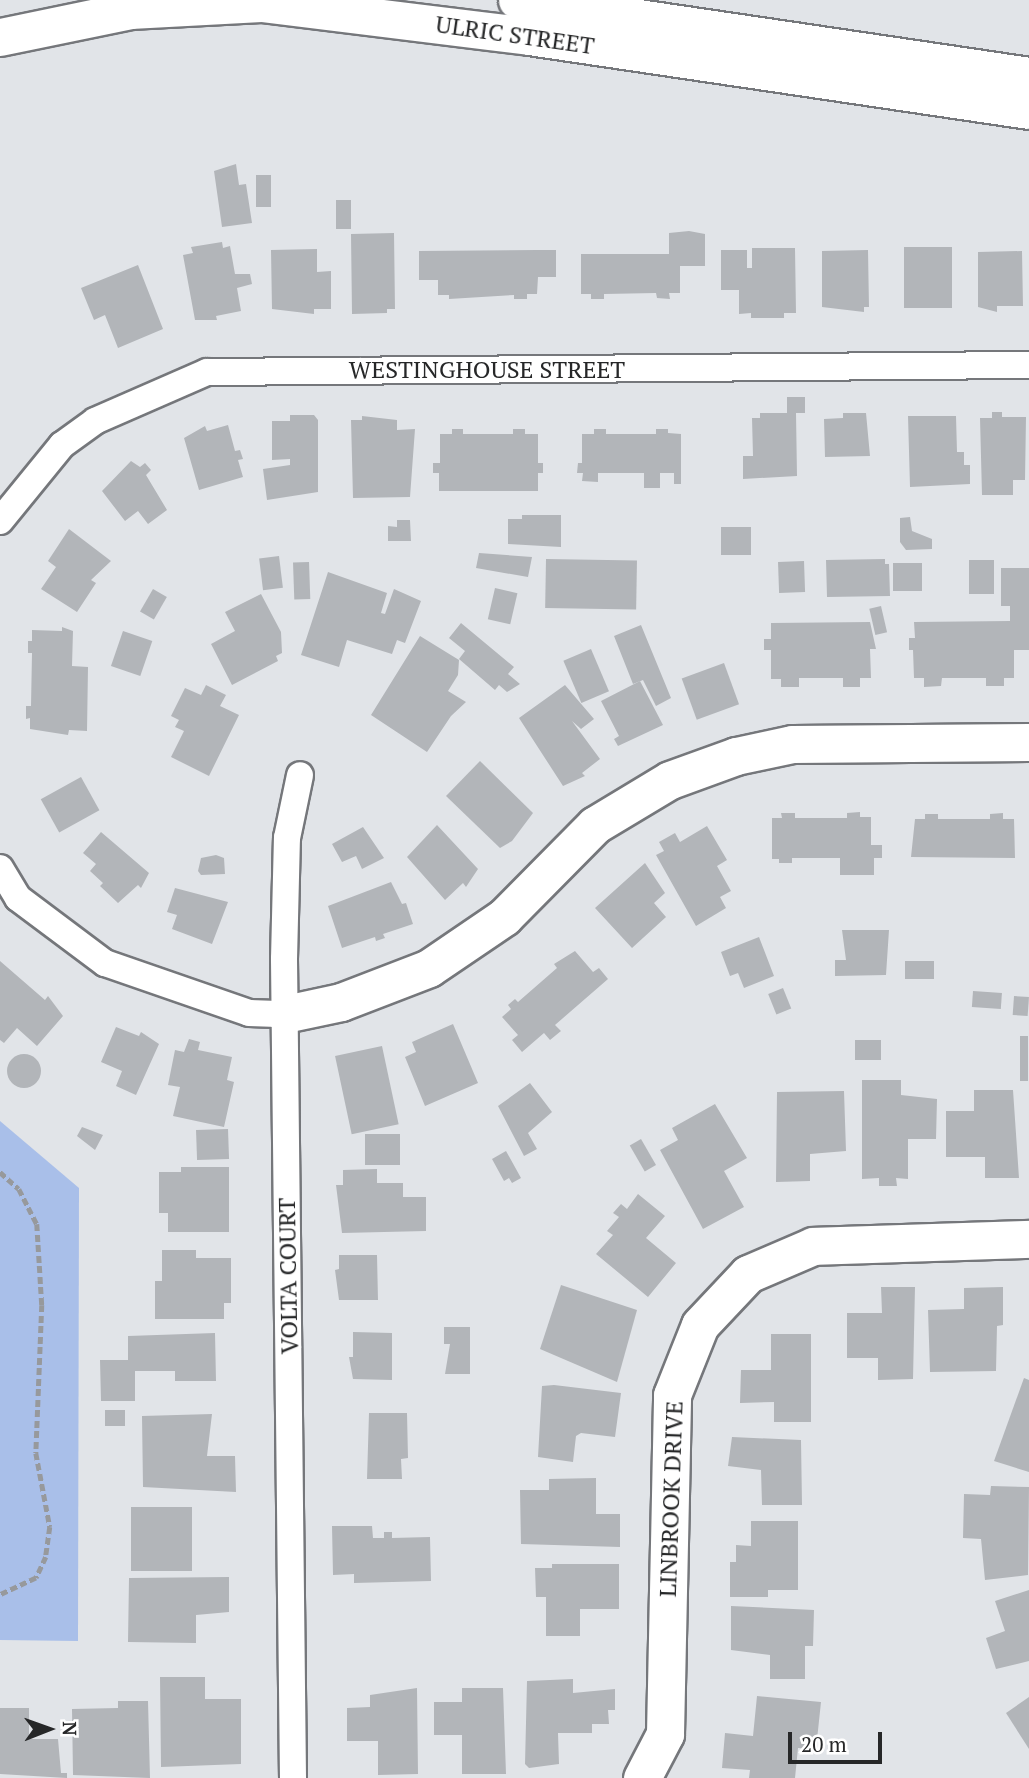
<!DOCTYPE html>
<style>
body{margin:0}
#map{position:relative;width:1029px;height:1778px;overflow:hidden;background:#e1e4e8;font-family:"PT Serif",serif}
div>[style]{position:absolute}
.green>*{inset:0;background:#a9bfe9}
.building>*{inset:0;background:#b2b5b9;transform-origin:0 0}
.round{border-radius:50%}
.path>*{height:4.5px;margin-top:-2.25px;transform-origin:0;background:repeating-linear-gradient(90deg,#97999c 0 7px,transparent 0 10.5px)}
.roads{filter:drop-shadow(2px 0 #75777b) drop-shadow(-2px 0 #75777b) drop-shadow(0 2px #75777b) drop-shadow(0 -2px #75777b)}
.street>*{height:26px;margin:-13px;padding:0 13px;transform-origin:13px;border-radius:13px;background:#fff}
.secondary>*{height:37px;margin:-18.5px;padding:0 18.5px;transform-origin:18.5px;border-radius:18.5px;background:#fff}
span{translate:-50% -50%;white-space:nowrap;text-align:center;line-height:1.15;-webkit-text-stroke:5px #fff;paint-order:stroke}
.street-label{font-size:24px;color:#262728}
.north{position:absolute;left:14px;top:1694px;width:70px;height:70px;-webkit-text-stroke:5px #fff;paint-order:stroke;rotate:89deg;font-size:19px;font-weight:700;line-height:28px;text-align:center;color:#262728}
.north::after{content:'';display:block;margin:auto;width:24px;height:32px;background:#262728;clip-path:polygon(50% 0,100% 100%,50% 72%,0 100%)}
.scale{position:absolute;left:788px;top:1732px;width:94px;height:32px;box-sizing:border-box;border:4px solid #262728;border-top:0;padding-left:9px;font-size:21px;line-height:24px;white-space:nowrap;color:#262728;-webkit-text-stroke:5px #fff;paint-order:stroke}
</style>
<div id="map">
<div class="green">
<i style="clip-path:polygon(0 1121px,79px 1188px,78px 1641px,0 1640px)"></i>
</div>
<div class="building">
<i style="clip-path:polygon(236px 164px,239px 185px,246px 184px,252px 223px,222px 227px,214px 171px)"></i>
<i style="left:271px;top:175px;width:32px;height:15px;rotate:90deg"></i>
<i style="left:336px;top:200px;width:15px;height:29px"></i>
<i style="clip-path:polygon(689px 231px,705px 234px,705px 266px,680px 266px,680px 293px,669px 293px,670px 299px,657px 298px,656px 293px,604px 294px,604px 299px,591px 299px,591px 294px,581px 294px,581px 254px,669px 254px,669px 233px)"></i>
<i style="clip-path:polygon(394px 233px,395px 309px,387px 309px,387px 313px,352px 314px,351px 234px)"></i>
<i style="clip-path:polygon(222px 242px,223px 248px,230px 246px,235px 274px,250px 274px,252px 284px,237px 288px,241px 311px,216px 316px,217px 320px,195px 320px,183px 255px,193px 253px,191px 247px)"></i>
<i style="left:904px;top:247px;width:48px;height:61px"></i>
<i style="clip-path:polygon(752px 248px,795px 248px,796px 313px,784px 313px,784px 318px,751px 318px,751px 313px,739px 314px,739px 290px,721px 290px,721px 250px,747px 250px,747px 268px,752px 268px)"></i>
<i style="clip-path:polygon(317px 249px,317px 272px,331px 271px,331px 309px,314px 309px,314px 314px,272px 309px,271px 250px)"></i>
<i style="clip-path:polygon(537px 250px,556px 250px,556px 277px,538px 277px,537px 294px,527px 294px,527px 299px,514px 299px,514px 295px,449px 299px,449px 295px,438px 295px,438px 280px,419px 280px,419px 251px)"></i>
<i style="clip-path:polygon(868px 250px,869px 307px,864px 307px,864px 312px,822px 307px,822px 251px)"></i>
<i style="clip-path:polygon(1022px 251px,1023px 306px,997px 306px,997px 312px,978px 307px,978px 252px)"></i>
<i style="clip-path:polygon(138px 265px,163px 329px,118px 348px,105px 315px,94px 320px,81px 288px)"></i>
<i style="clip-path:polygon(787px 397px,805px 397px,805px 413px,796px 413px,797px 476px,743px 479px,743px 456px,753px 456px,752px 418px,760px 418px,760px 413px,787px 413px)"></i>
<i style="clip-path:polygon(992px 412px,1002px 412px,1002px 417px,1026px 417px,1025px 480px,1013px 480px,1013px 495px,982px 495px,980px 418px,992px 418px)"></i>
<i style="clip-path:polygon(843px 413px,866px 413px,870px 456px,825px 457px,824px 419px,843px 418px)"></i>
<i style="clip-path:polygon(290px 415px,314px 415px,318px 420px,318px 492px,267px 500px,263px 469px,290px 465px,290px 459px,272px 460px,272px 421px,290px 421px)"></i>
<i style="clip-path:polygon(362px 416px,397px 420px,397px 430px,415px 429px,410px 497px,353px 498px,351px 420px,362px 420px)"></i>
<i style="clip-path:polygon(908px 416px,956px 416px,957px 452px,964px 452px,964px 465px,970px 465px,970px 484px,910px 487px)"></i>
<i style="clip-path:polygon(228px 425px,235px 451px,240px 450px,243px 459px,238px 460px,243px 477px,199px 490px,184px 438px,205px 426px,207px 431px)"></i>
<i style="clip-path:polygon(452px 429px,463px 429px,463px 434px,513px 434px,513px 429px,525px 429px,525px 434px,538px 434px,538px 463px,543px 463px,543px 473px,538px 473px,538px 491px,439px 491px,439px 473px,433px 473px,433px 463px,440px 463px,440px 434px,452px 434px)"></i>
<i style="clip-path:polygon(594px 429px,606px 429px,606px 434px,656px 434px,656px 429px,668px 429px,668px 433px,681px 434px,681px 484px,674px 484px,674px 473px,660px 473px,660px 488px,644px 488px,644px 473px,598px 473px,598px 482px,582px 481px,583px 473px,577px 473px,578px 463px,582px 463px,582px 434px,594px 434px)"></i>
<i style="clip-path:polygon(131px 461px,140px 467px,145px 463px,151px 470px,146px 475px,167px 510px,148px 524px,138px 511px,125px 521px,102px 491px)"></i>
<i style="clip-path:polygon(522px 515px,561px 515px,561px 547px,508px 544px,508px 519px,522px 519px)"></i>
<i style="clip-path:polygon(910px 517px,912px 531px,932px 539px,932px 549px,906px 550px,900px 542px,900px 518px)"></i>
<i style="clip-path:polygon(397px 520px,410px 520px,411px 541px,388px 541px,388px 526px,397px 527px)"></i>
<i style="left:721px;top:527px;width:30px;height:28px"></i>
<i style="clip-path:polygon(69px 529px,111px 561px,91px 580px,96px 583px,77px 612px,41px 589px,56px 567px,48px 561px)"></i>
<i style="clip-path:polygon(479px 553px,532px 557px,528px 577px,476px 568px)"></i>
<i style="left:279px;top:556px;width:32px;height:20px;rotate:83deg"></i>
<i style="left:546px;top:559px;width:91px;height:49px;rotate:1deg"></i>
<i style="clip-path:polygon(885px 559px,885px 564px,889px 564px,890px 596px,827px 597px,826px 560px)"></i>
<i style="left:969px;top:560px;width:25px;height:34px"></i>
<i style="left:804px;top:561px;width:31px;height:26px;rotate:88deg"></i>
<i style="left:309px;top:562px;width:37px;height:16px;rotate:88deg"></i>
<i style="left:893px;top:563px;width:29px;height:28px"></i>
<i style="clip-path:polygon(1001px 568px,1029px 568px,1029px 650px,1014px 650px,1014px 678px,1004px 678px,1004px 686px,986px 686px,986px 678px,942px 678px,941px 686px,924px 687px,924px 678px,914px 678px,913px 650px,909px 650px,909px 638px,915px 638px,914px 622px,1010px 621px,1010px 606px,1001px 606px)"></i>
<i style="clip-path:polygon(328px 572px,387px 593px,381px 613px,385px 614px,394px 589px,421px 601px,405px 643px,397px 640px,392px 654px,347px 640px,339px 667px,301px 655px)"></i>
<i style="left:495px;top:588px;width:23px;height:32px;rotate:13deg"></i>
<i style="left:153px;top:589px;width:16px;height:26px;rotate:30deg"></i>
<i style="clip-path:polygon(261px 594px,281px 632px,282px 653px,276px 656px,278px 661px,232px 685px,211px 644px,235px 631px,225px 612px)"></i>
<i style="left:881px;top:606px;width:27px;height:12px;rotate:77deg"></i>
<i style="clip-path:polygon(870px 622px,876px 649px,870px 649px,871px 678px,860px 678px,860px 687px,843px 687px,843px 678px,799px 678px,799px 687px,781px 687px,781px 679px,771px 679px,771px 650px,764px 650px,764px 639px,771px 639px,771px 623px)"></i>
<i style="clip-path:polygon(461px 623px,514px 667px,508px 674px,520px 684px,507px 692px,499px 685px,495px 690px,459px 659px,465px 651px,449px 638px)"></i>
<i style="clip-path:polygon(641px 625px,671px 698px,656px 706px,643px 680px,633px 684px,614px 636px)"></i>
<i style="clip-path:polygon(62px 627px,73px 631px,72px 666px,88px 667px,87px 731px,69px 730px,68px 735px,30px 729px,30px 718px,26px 719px,26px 706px,31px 706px,32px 653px,28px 653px,28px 641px,32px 641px,32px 630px,62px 631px)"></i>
<i style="left:123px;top:631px;width:31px;height:37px;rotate:19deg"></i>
<i style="clip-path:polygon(420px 636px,459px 660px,458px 675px,448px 691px,466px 702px,451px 716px,427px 752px,371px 715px)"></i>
<i style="left:591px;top:649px;width:46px;height:30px;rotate:67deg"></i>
<i style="left:724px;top:663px;width:44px;height:45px;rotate:70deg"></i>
<i style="clip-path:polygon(640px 681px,663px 725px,618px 746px,614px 739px,619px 736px,601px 701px)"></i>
<i style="clip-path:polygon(206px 685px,226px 695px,220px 706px,239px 715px,209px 776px,171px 757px,184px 731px,175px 727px,179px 720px,171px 716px,185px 688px,201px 695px)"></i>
<i style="clip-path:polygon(565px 685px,594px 719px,581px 729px,572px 721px,600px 759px,582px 773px,585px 776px,563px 786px,519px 718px)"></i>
<i style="clip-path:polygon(480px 761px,533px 813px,512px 841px,500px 848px,446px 796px)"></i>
<i style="left:81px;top:777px;width:38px;height:46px;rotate:61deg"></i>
<i style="clip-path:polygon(860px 812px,860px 817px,871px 817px,871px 845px,882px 845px,882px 858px,874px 858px,874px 875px,840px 875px,840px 858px,792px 858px,792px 863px,779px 863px,779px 859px,772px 859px,772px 818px,782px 818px,781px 813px,795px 813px,795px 818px,847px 818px,847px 813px)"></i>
<i style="clip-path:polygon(1003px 813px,1003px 819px,1014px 819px,1015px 858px,911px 857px,915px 819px,925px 819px,925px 814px,938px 814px,938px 819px,990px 819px,990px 814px)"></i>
<i style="clip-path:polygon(437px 825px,478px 869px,466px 887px,463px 883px,445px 900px,407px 857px)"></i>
<i style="clip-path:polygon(707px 826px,727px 860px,717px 866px,731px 891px,720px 897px,726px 908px,696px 926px,656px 855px,664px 851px,659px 842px,675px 833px,680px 842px)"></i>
<i style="clip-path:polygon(363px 827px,384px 858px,362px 869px,356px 856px,342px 862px,332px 844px)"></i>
<i style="clip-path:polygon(101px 832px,149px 873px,141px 888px,138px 885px,118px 903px,100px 886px,103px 883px,90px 871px,96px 864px,83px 853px)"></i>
<i style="clip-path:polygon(216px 855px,224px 858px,225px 874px,201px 875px,198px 871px,201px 858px)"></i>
<i style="clip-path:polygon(645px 863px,665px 893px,654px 903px,666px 917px,632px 948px,595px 908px)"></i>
<i style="clip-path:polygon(391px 882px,402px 904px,406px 903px,413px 924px,383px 934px,385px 938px,376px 941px,375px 937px,342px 948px,328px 906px)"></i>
<i style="clip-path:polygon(175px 888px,228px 902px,212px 944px,172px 929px,177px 915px,167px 912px)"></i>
<i style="clip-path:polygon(842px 930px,889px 930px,886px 975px,835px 976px,835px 960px,846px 960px)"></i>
<i style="clip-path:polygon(759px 937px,774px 976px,744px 988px,738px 973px,730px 976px,721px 952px)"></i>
<i style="clip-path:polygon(575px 951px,593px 972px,599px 968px,608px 979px,555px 1025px,561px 1031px,550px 1040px,544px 1033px,522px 1052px,512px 1040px,518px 1035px,502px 1017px,511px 1009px,508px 1005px,515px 999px,518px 1002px,557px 968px,554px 964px)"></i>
<i style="clip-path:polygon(0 961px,45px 1000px,48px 996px,63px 1016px,37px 1046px,17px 1028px,4px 1043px,0 1040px)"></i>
<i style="left:905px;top:961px;width:29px;height:18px"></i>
<i style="left:783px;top:988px;width:22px;height:16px;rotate:68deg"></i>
<i style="left:973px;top:991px;width:29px;height:16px;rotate:4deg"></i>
<i style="left:1014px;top:996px;width:15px;height:19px;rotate:4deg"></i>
<i style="clip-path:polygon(453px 1024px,478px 1083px,425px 1106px,405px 1057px,416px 1052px,412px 1042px)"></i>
<i style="clip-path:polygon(116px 1027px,139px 1036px,141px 1032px,159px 1044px,136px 1095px,116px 1086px,122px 1071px,101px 1062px)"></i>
<i style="left:1020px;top:1036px;width:8px;height:45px"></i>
<i style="clip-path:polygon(189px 1039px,200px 1042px,198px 1050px,232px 1057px,227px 1080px,234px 1082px,224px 1127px,173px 1116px,180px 1087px,168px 1085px,175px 1050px,184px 1052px)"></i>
<i style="left:881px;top:1040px;width:20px;height:26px;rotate:90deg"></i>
<i style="left:382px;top:1046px;width:80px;height:48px;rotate:78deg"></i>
<i class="round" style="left:7px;top:1054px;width:34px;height:34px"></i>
<i style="clip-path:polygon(862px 1080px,901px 1080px,901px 1095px,937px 1099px,936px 1139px,908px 1139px,908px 1179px,896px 1178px,897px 1186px,879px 1186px,879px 1178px,862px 1179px)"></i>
<i style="clip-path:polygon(530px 1083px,552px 1112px,528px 1133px,537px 1149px,524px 1156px,498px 1106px)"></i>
<i style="clip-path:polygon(974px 1090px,1013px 1090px,1019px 1178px,985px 1178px,985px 1157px,946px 1157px,946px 1111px,974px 1111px)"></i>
<i style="clip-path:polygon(844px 1091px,846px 1151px,810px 1154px,810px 1181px,776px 1182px,777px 1092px)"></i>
<i style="clip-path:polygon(715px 1104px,747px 1158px,724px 1171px,744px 1207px,703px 1229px,660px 1150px,678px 1140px,672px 1128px)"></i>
<i style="clip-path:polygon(82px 1127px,103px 1135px,95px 1150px,77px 1136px)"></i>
<i style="left:228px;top:1129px;width:30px;height:32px;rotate:88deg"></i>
<i style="left:365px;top:1134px;width:35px;height:31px"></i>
<i style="left:641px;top:1139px;width:30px;height:13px;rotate:60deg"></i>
<i style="clip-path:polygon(506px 1151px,521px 1178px,512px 1183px,509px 1178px,504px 1181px,492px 1159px)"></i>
<i style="clip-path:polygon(181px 1167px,229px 1167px,229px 1232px,168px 1232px,168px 1213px,159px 1213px,159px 1172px,181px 1172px)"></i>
<i style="clip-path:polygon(377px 1169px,377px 1183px,403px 1183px,403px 1197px,426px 1197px,426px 1231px,342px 1233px,336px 1185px,343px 1185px,343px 1170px)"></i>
<i style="clip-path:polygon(638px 1194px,665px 1216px,646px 1238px,676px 1263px,648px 1297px,596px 1254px,613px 1235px,607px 1231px,619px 1217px,613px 1213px,621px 1204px,627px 1209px)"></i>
<i style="clip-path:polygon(162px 1250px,196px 1250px,196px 1258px,231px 1258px,231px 1303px,224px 1303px,224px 1319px,155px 1319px,155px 1281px,162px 1281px)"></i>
<i style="clip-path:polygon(339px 1255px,377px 1255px,378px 1300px,339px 1300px,335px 1270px,339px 1269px)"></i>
<i style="clip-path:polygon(561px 1285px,637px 1310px,617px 1382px,540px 1349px)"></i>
<i style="clip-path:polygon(881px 1287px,915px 1287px,913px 1379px,878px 1380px,878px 1358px,847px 1358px,847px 1313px,882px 1313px)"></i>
<i style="clip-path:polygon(1003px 1287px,1003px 1325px,997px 1326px,996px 1371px,930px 1372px,928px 1310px,964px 1309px,964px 1288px)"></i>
<i style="clip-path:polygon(444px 1327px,470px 1327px,470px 1374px,445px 1374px,450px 1344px,444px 1344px)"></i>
<i style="clip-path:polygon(353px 1332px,392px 1333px,392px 1380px,353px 1379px,349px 1357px,353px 1357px)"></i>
<i style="clip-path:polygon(215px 1333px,216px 1381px,175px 1381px,175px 1371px,135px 1371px,135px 1401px,101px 1401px,100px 1360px,128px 1360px,128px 1336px)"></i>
<i style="clip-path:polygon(771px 1334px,811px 1334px,811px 1422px,774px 1422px,774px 1402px,740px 1403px,741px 1370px,771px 1370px)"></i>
<i style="clip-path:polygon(1024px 1378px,1029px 1380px,1029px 1472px,994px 1461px)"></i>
<i style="clip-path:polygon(554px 1385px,621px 1393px,615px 1437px,581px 1433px,576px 1436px,573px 1462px,538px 1457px,542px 1386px)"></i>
<i style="left:105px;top:1410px;width:20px;height:16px"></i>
<i style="clip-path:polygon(369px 1413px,407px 1413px,408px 1458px,401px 1459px,402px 1479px,367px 1479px)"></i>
<i style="clip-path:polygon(212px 1414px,207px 1456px,235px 1456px,236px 1492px,143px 1487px,142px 1416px)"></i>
<i style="clip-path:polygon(732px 1437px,801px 1440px,802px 1505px,762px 1505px,761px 1470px,728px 1466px)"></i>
<i style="clip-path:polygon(596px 1478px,596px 1514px,620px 1514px,620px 1547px,521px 1544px,520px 1490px,549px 1490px,549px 1479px)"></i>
<i style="clip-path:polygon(991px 1486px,1029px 1487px,1028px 1575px,985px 1580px,981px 1539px,963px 1538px,964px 1494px,990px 1495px)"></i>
<i style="left:131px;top:1507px;width:61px;height:64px"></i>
<i style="clip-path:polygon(751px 1521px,798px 1521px,798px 1590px,768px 1590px,768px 1597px,730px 1597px,730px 1562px,736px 1562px,736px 1545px,751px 1546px)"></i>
<i style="clip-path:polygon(332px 1526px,372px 1526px,373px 1538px,384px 1538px,384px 1532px,392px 1532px,392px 1538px,430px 1537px,431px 1581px,354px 1583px,354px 1574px,333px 1575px)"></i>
<i style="clip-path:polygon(552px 1564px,619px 1564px,619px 1609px,580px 1609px,580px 1636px,546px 1636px,546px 1597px,536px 1597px,535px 1568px,552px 1568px)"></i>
<i style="clip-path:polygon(229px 1577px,229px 1612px,196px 1615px,196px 1643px,128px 1642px,129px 1578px)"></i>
<i style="clip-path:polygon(1029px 1590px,1029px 1661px,996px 1669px,986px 1638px,1005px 1631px,995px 1601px)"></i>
<i style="clip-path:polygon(731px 1606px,814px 1610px,813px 1646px,805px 1646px,805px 1679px,770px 1679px,770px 1655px,731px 1650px)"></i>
<i style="clip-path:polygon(160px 1677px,205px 1677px,205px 1699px,241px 1699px,241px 1764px,161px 1767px)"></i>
<i style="clip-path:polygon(573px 1679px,573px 1693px,615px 1689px,615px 1710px,608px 1710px,609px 1724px,592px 1724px,592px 1733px,558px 1733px,559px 1764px,529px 1768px,525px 1764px,527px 1681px)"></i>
<i style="clip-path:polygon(417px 1688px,418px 1774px,378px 1775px,378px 1741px,347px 1741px,347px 1708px,370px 1707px,370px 1695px)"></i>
<i style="clip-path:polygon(462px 1688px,503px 1688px,506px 1774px,462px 1774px,462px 1735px,434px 1735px,434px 1702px,462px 1702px)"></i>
<i style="clip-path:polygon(757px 1696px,821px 1702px,816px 1749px,798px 1748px,795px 1778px,749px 1778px,750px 1770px,722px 1768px,725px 1733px,753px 1736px)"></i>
<i style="clip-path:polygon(1029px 1697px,1029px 1749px,1006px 1713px)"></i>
<i style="clip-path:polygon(118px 1701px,148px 1701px,150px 1778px,73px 1775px,72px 1709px,118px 1708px)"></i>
<i style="clip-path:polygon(0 1708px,29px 1708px,29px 1739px,58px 1739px,61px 1773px,67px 1773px,67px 1778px,0 1774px)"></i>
</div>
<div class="path">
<i style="left:0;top:1172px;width:25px;rotate:42deg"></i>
<i style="left:19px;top:1189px;width:39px;rotate:63deg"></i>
<i style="left:37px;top:1224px;width:81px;rotate:86.5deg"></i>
<i style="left:42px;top:1305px;width:148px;rotate:92.3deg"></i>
<i style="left:36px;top:1453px;width:75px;rotate:79.3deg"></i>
<i style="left:50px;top:1527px;width:30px;rotate:98deg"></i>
<i style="left:46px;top:1557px;width:23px;rotate:115deg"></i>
<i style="left:36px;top:1578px;width:40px;rotate:155deg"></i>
</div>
<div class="roads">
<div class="street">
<i style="left:0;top:521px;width:98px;rotate:-50.8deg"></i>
<i style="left:62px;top:445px;width:41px;rotate:-36deg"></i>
<i style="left:95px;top:421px;width:122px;rotate:-23.6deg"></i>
<i style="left:207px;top:372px;width:822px;rotate:-0.49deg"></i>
<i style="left:0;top:868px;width:35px;rotate:59deg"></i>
<i style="left:18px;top:898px;width:109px;rotate:36.8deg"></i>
<i style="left:105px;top:963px;width:152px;rotate:19.1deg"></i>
<i style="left:249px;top:1013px;width:36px;rotate:2deg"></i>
<i style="left:293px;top:1778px;width:819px;rotate:-90.63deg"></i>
<i style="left:284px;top:959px;width:121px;rotate:-88.6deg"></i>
<i style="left:287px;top:838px;width:64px;rotate:-78.3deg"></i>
</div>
<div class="secondary">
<i style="left:517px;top:0;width:518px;rotate:8.44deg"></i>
<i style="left:0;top:37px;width:133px;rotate:-11.7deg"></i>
<i style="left:130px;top:10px;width:131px;rotate:-3.1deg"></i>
<i style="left:261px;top:3px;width:270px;rotate:7deg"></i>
<i style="left:529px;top:36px;width:505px;rotate:8.42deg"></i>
<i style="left:285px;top:1014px;width:57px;rotate:-12.1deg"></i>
<i style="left:341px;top:1002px;width:94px;rotate:-21.1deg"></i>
<i style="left:429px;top:968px;width:91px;rotate:-34.2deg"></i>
<i style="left:504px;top:917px;width:129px;rotate:-45.3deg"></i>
<i style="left:595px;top:825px;width:87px;rotate:-31deg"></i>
<i style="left:670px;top:780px;width:70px;rotate:-20deg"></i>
<i style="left:736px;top:756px;width:57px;rotate:-12.1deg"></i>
<i style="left:792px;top:744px;width:237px;rotate:-0.5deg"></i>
<i style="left:642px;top:1778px;width:50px;rotate:-62.4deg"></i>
<i style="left:665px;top:1734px;width:339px;rotate:-88.8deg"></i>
<i style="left:672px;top:1395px;width:75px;rotate:-68.2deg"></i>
<i style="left:700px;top:1325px;width:70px;rotate:-46.7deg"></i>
<i style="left:748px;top:1274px;width:71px;rotate:-23.3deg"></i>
<i style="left:813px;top:1246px;width:216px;rotate:-1.9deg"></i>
</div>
</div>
<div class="street-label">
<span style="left:515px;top:35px;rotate:8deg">ULRIC STREET</span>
<span style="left:487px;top:370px">WESTINGHOUSE STREET</span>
<span style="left:288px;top:1276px;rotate:-91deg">VOLTA COURT</span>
<span style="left:671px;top:1499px;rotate:-88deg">LINBROOK DRIVE</span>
</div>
<div class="north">N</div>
<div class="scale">20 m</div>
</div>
